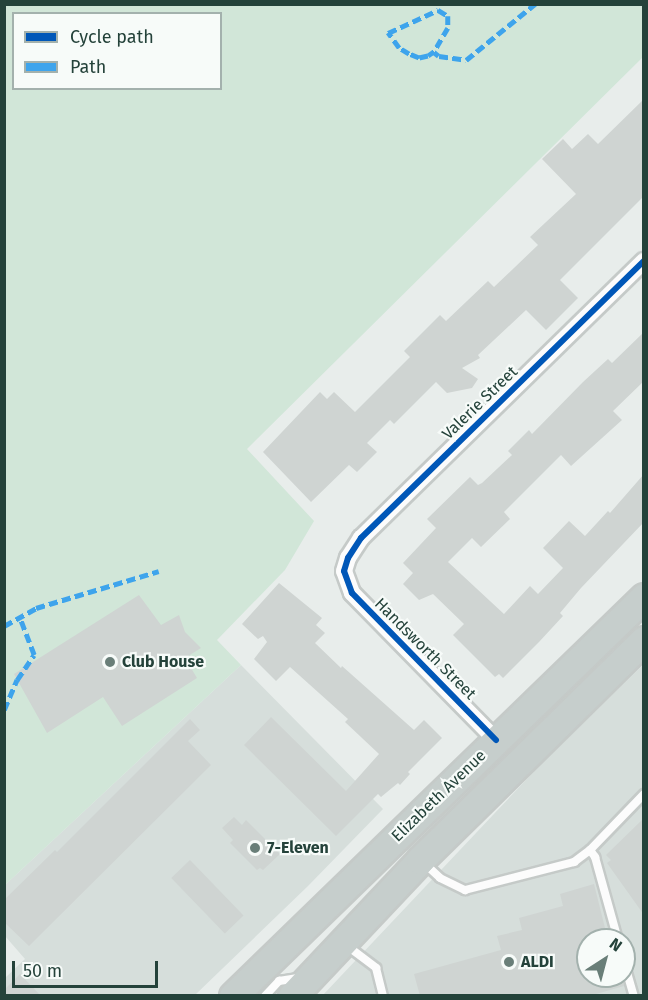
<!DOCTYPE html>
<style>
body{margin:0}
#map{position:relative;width:648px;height:1000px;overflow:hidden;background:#e8edeb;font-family:"Fira Sans",sans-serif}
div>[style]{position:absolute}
.built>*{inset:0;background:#d6dedb}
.green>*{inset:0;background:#d1e6d8}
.building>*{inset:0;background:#cfd4d2;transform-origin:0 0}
.roads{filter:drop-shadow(2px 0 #c5cac8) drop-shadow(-2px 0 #c5cac8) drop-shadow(0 2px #c5cac8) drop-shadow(0 -2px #c5cac8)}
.service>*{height:8px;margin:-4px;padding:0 4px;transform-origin:4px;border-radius:4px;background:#fcfcfc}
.minor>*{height:16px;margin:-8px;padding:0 8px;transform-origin:8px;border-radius:8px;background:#fcfcfc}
.trunk>*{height:27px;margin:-13.5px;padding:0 13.5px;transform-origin:13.5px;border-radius:13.5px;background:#c6cecc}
.quiet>*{height:4.5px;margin-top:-2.25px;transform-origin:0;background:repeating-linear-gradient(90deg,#3ea4ec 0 9px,transparent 0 13.5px)}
.cycleway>*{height:6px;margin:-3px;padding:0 3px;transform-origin:3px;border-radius:3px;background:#0057b8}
.dots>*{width:16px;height:16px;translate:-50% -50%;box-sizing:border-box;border:3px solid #f7fbf9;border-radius:50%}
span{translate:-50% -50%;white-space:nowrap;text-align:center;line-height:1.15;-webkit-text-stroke:4.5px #f7fbf9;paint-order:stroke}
.street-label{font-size:16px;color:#24423a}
.poi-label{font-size:16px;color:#24423a;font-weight:700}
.left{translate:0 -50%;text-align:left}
.frame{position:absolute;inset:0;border:6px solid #24423a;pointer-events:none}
.legend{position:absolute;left:12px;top:12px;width:210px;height:78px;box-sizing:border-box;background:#f7fbf9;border:2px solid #a3b1ad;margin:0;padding:8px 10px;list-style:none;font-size:18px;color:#24423a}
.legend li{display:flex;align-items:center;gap:12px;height:30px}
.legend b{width:30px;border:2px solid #a3b1ad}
.north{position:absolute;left:576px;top:928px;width:60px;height:60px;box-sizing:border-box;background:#f7fbf9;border:2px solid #a3b1ad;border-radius:50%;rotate:36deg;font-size:16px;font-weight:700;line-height:24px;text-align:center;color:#24423a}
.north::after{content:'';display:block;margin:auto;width:21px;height:27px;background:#697e78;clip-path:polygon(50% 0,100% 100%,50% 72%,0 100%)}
.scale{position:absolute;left:12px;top:961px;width:146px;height:27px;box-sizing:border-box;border:3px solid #24423a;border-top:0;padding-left:8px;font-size:18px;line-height:21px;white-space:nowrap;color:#24423a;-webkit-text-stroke:4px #f7fbf9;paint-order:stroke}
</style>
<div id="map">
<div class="built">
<i style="clip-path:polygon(241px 665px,383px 809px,308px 886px,195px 995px,5px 996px,5px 978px,25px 959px,5px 936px,5px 885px)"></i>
<i style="clip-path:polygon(evenodd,643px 665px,643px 995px,322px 996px,543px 762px,643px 665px,588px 940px,624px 940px,624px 976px,588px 976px,588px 940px)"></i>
</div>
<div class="green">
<i style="clip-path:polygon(evenodd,5px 5px,643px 5px,643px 57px,247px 449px,314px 521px,285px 570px,217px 640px,241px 665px,5px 885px,5px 5px,14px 14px,220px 14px,220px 88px,14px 88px,14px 14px)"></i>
</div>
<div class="building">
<i style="clip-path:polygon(644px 99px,644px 196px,560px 280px,578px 298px,546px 330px,526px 310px,478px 355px,480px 358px,462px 368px,478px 379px,472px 388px,447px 393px,436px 382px,394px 424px,390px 420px,367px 443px,377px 452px,357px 472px,349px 465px,311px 502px,263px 452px,320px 392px,327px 399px,334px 392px,355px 412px,410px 357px,404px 351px,440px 315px,446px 321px,488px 281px,494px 287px,538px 245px,530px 237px,576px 194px,542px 159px,563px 139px,572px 149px,588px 134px,598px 144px)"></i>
<i style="clip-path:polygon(644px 332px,644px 381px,613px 411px,622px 420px,571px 466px,561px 455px,504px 512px,510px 519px,481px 547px,472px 538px,448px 562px,504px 614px,530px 586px,538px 594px,563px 568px,543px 548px,569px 521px,585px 536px,608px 511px,610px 513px,644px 474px,644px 522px,581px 588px,560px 613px,563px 616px,539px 642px,503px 678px,499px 674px,495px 677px,453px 635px,464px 624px,433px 594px,419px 600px,403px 584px,413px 573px,403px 563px,436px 528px,427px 519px,470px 477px,478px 485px,482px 483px,512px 455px,508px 451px,529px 430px,532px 434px,583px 382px,608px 359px,612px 363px)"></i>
<i style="clip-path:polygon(279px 583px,322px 618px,316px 625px,325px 633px,315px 643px,341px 668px,342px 666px,414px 730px,424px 720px,442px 738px,408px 772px,410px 774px,400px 785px,398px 783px,381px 797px,378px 794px,336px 836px,244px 745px,271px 717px,346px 791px,379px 754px,345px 722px,348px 719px,290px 667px,276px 681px,254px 659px,267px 642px,263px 636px,258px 639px,242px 624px)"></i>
<i style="clip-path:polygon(139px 595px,161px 625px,179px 615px,185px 632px,201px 648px,185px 658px,197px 678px,122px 726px,103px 697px,47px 733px,14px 674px)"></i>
<i style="clip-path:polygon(190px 719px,200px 730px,188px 741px,211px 765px,29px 946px,4px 922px,4px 900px,55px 850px,57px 852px)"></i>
<i style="clip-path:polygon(234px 817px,242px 825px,246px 820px,280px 854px,263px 870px,260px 868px,257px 870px,230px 843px,233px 840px,222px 828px)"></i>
<i style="clip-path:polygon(644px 818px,644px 915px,607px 863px,611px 860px,606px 855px)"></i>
<i style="left:190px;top:860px;width:77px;height:26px;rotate:46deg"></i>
<i style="clip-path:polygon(594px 884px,608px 940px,588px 940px,588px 976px,621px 976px,624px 986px,589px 996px,420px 996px,414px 974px,501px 950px,497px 936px,522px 930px,519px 918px,563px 906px,560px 894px)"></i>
<i style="clip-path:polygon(20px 974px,41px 996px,4px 996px,4px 990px)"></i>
</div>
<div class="roads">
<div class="service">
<i style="left:590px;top:850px;width:9px;rotate:54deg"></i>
<i style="left:595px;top:857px;width:86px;rotate:74.5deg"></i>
<i style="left:423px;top:862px;width:23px;rotate:43deg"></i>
<i style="left:440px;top:878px;width:28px;rotate:26deg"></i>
<i style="left:465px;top:890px;width:113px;rotate:-14.4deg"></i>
<i style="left:574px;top:862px;width:20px;rotate:-37deg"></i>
<i style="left:590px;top:850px;width:78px;rotate:-46deg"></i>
<i style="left:346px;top:945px;width:38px;rotate:37deg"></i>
<i style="left:376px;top:968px;width:29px;rotate:76deg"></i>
<i style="left:624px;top:962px;width:35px;rotate:74deg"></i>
<i style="left:265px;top:996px;width:21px;rotate:-47deg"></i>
<i style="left:279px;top:981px;width:19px;rotate:-9deg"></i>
</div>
<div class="minor">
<i style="left:496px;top:740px;width:206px;rotate:-134.4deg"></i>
<i style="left:352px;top:593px;width:23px;rotate:-110deg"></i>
<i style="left:344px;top:571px;width:14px;rotate:-73deg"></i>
<i style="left:348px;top:558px;width:24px;rotate:-57deg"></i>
<i style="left:361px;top:538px;width:396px;rotate:-44.4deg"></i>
</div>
<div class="trunk">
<i style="left:233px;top:996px;width:573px;rotate:-44.15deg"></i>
<i style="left:292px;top:996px;width:187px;rotate:-46.7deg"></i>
<i style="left:420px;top:860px;width:314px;rotate:-44.5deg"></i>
</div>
</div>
<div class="quiet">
<i style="left:438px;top:10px;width:12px;rotate:31deg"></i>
<i style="left:448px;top:16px;width:12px;rotate:90deg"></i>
<i style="left:448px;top:28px;width:28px;rotate:120deg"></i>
<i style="left:434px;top:52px;width:7px;rotate:146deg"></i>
<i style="left:428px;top:56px;width:9px;rotate:167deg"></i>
<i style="left:419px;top:58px;width:11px;rotate:-158deg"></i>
<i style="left:409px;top:54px;width:12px;rotate:-149deg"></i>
<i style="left:399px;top:48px;width:19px;rotate:-126deg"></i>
<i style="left:388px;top:33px;width:55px;rotate:-24.7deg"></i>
<i style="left:434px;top:52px;width:6px;rotate:39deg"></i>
<i style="left:439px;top:56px;width:27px;rotate:8deg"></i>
<i style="left:466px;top:60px;width:89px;rotate:-39.1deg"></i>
<i style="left:4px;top:626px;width:37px;rotate:-29deg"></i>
<i style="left:36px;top:608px;width:128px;rotate:-16.7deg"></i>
<i style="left:4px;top:710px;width:33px;rotate:-67deg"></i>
<i style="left:17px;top:680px;width:30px;rotate:-56deg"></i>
<i style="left:34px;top:655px;width:40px;rotate:-111deg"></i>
</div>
<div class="cycleway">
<i style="left:496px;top:740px;width:206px;rotate:-134.4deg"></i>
<i style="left:352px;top:593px;width:23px;rotate:-110deg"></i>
<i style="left:344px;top:571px;width:14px;rotate:-73deg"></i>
<i style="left:348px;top:558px;width:24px;rotate:-57deg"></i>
<i style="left:361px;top:538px;width:396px;rotate:-44.4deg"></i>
</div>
<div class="dots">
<i style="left:110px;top:662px;background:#697e78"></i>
<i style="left:255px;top:848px;background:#697e78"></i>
<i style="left:509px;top:962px;background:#697e78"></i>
</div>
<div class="street-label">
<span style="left:480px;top:403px;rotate:-44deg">Valerie Street</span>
<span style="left:425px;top:649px;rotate:45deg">Handsworth Street</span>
<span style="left:439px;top:796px;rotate:-44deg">Elizabeth Avenue</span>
</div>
<div class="poi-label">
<span class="left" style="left:122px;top:662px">Club House</span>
<span class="left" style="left:267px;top:848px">7-Eleven</span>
<span class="left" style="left:521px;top:962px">ALDI</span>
</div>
<div class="frame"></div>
<ul class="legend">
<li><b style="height:8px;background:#0057b8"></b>Cycle path</li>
<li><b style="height:8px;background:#3ea4ec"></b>Path</li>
</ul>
<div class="north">N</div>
<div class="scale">50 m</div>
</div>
